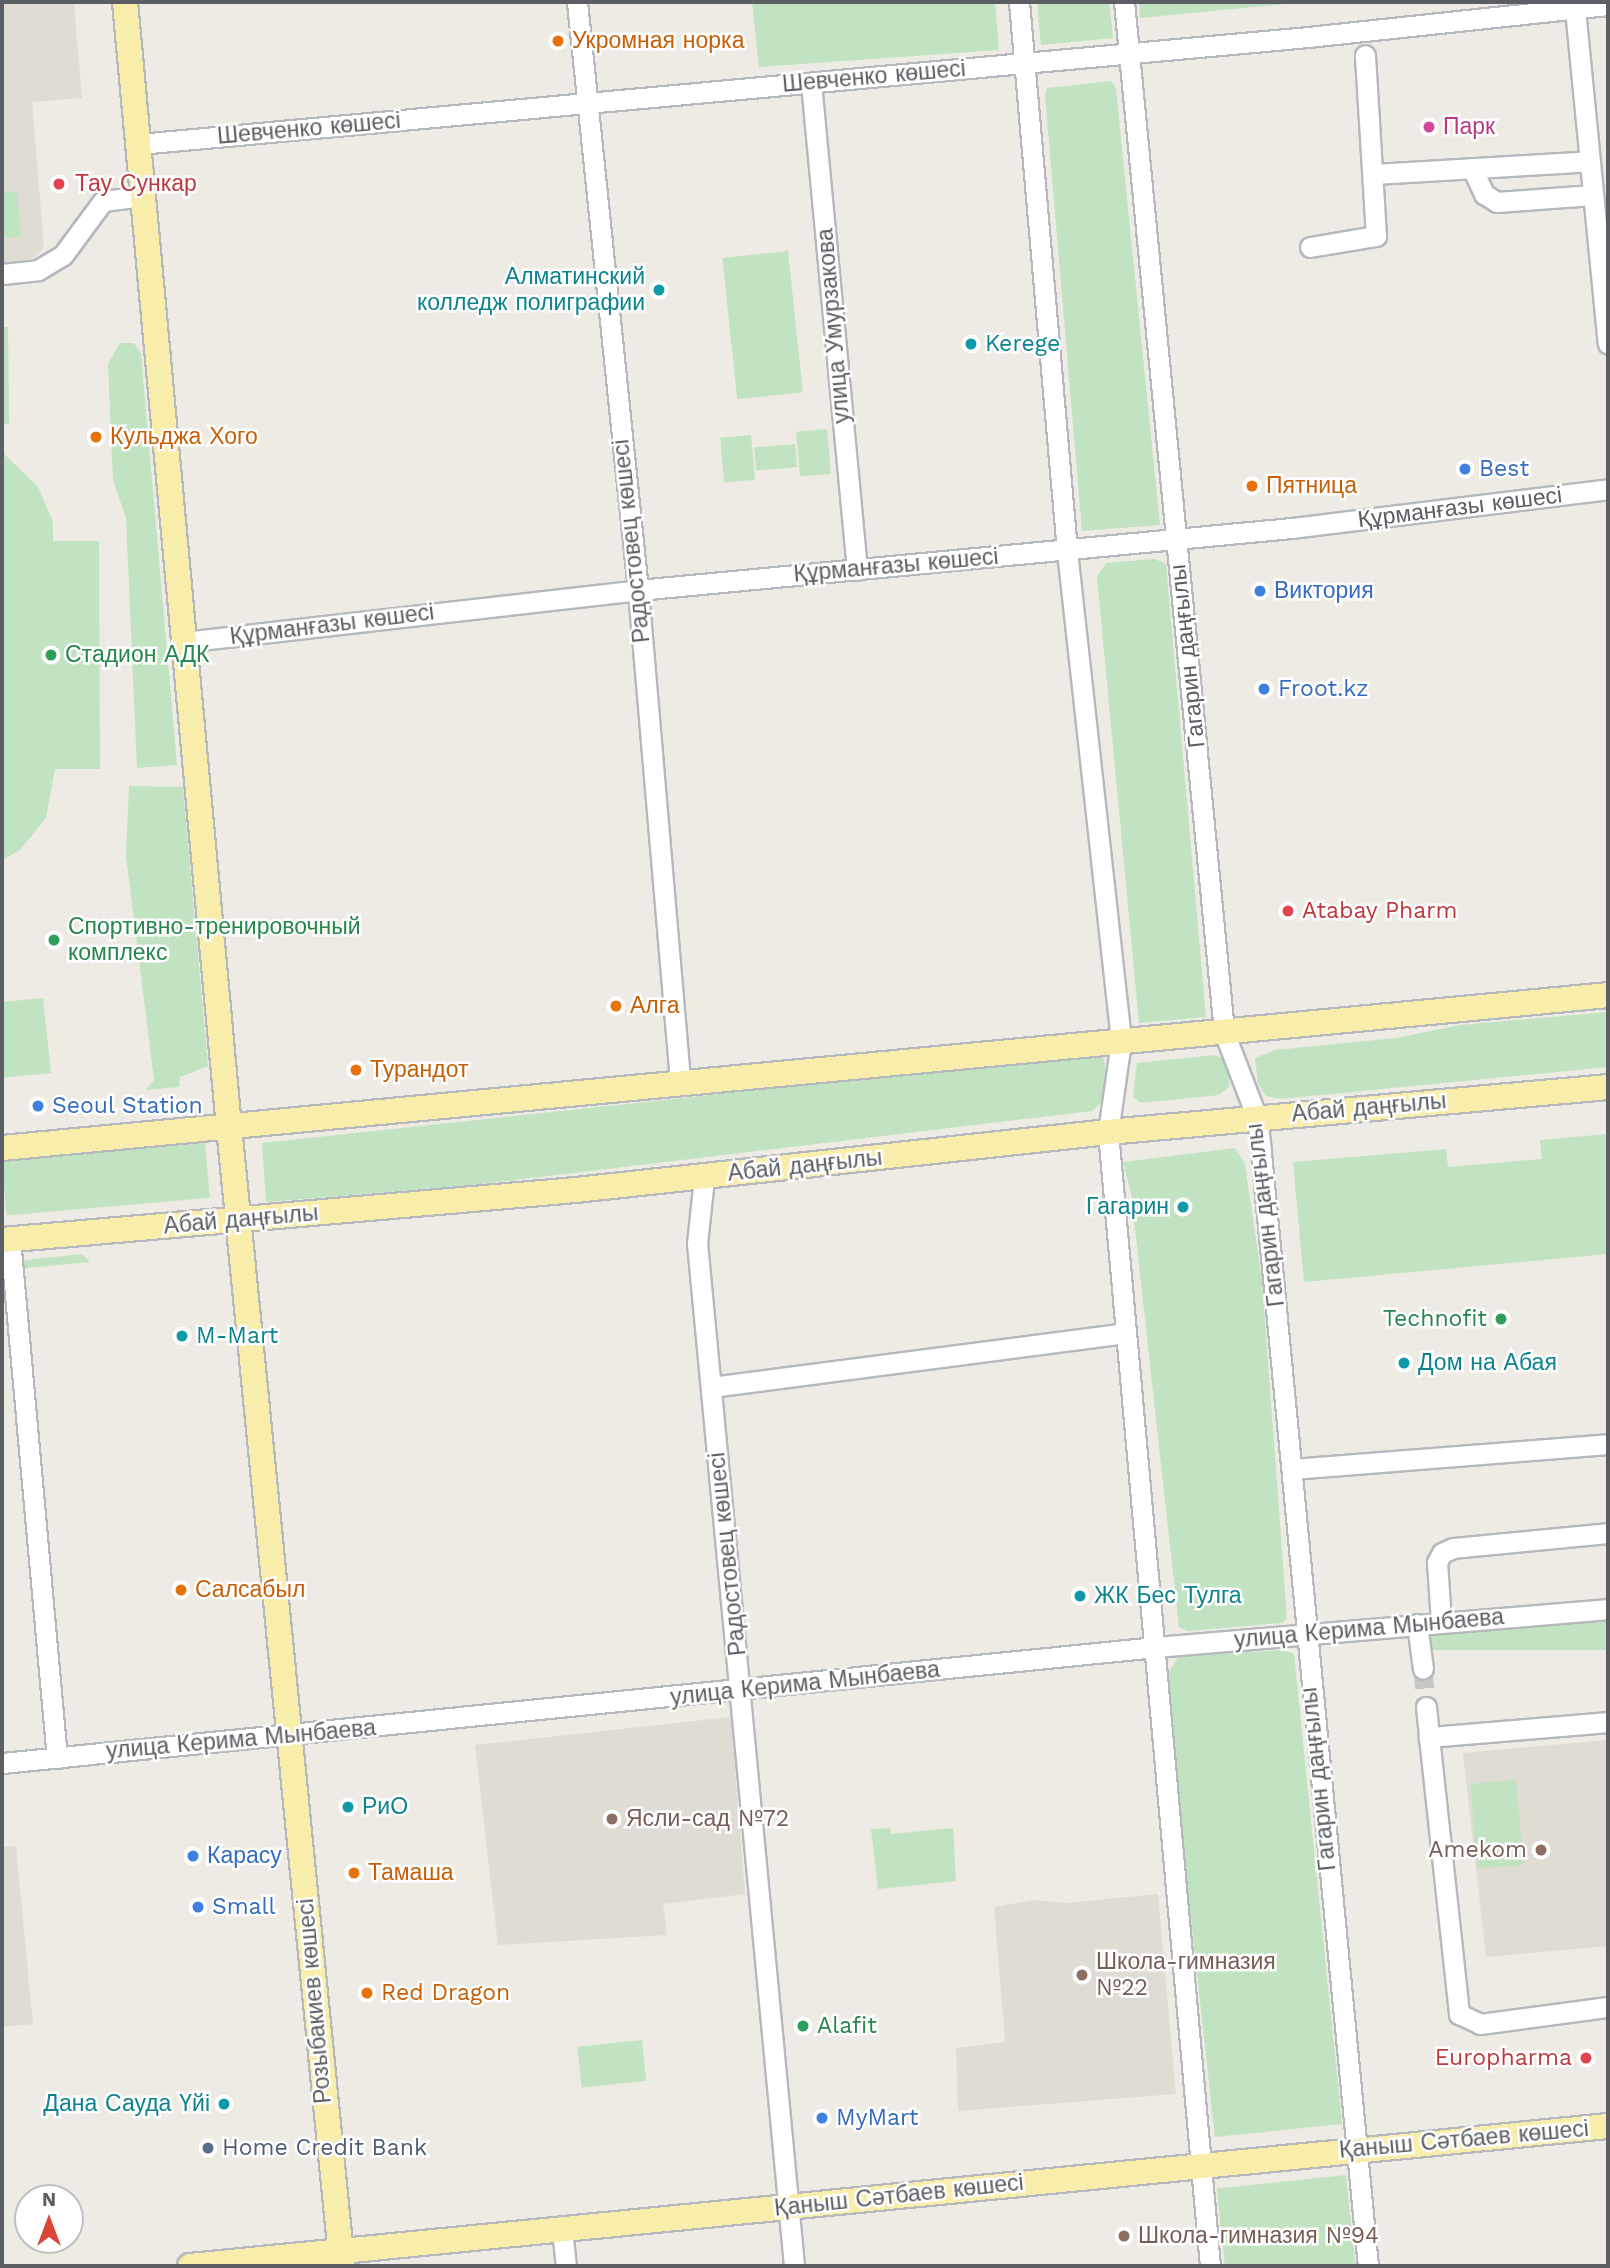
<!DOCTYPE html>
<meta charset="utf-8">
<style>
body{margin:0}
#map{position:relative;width:1610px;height:2268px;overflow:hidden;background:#edebe3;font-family:"Work Sans",sans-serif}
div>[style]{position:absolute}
.education>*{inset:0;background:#dfdcd4}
.green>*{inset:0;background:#c1e3c1;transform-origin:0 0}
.minor-tunnel>*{height:19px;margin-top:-9.5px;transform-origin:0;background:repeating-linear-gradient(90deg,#c8c8c3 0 19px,transparent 0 29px)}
.roads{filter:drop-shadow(2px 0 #b5b8bc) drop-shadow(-2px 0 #b5b8bc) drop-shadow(0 2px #b5b8bc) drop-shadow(0 -2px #b5b8bc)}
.minor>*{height:19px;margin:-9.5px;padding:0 9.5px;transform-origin:9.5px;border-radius:9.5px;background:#fff}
.major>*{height:24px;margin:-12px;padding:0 12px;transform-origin:12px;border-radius:12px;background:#f9edac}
.dots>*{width:19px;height:19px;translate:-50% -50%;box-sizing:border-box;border:4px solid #fff;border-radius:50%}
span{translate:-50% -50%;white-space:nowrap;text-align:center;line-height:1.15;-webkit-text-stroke:5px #fff;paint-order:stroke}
.food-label{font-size:23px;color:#c56008}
.left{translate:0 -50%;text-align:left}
.street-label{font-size:23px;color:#5b5e62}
.hotel-label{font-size:23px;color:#b23c85}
.health-label{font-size:23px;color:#be3a42}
.right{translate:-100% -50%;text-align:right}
.culture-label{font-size:23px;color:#0d838f}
.shop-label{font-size:23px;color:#366cbe}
.leisure-label{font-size:23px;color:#27864d}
.education-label{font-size:23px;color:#785e54}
.service-label{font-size:23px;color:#4e5e75}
.frame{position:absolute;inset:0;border:4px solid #5b5e62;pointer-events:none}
.north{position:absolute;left:14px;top:2184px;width:70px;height:70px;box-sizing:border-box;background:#fff;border:2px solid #bdbfc0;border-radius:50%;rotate:0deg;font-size:19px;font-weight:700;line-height:28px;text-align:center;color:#5b5e62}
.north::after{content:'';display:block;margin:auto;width:24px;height:32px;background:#dc4639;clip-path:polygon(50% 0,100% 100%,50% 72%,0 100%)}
</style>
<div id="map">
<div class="education">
<i style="clip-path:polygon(2px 2px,74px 2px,82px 98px,32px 102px,44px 248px,32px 259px,2px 263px)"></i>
<i style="clip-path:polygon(731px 1717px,745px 1894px,663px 1904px,667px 1935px,498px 1945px,475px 1745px)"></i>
<i style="clip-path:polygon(1608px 1740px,1608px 1946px,1486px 1957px,1463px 1753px)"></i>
<i style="clip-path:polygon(16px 1846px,33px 2024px,2px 2027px,2px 1847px)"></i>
<i style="clip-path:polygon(1158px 1894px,1176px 2094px,958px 2111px,956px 2048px,1005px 2042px,994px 1907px,1033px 1900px,1066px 1903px)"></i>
</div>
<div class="green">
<i style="clip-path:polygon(752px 2px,995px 2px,999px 50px,759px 67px)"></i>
<i style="clip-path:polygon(1037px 2px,1109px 2px,1113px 38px,1041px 45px)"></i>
<i style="clip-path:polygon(1139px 2px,1306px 2px,1140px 18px)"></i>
<i style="clip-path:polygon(1111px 81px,1116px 89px,1160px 525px,1082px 531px,1045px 95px,1047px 88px)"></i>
<i style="clip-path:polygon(17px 191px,21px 237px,2px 238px,2px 192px)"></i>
<i style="left:788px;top:251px;width:142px;height:66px;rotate:84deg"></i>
<i style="clip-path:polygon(2px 327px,8px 327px,9px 424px,2px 424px)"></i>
<i style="clip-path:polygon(120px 343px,134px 343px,141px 354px,177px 765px,137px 768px,126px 518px,113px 480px,108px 364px)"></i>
<i style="left:827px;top:429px;width:45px;height:31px;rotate:85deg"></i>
<i style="left:751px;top:435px;width:45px;height:31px;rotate:85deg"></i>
<i style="left:795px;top:444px;width:23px;height:41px;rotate:85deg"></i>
<i style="clip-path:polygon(2px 452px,38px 487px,53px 522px,53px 541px,99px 541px,100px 769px,55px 769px,46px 818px,20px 850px,2px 860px)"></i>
<i style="clip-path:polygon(1155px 559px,1166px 564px,1206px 1017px,1139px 1023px,1097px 577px,1106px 563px)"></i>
<i style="clip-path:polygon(129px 786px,183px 787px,208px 1066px,180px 1077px,179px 1087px,146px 1090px,154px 1080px,126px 856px)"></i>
<i style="clip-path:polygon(43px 998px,51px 1073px,2px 1078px,2px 1002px)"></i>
<i style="clip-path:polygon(1608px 1012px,1608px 1067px,1280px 1099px,1266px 1096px,1258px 1084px,1255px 1058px,1275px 1050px,1396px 1038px,1460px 1025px)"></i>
<i style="clip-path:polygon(1095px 1054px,1104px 1058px,1106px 1075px,1102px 1102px,1092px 1111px,472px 1185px,266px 1202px,262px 1143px)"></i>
<i style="clip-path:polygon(1215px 1055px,1228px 1061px,1229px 1087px,1219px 1095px,1141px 1103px,1133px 1097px,1137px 1063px)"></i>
<i style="clip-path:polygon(1608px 1134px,1608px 1254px,1304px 1282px,1293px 1162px,1446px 1149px,1448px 1167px,1542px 1159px,1540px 1140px)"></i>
<i style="left:205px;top:1143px;width:55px;height:204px;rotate:85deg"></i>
<i style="clip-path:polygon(1235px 1148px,1245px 1164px,1262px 1281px,1287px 1618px,1282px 1623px,1188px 1631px,1179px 1627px,1131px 1193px,1123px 1162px)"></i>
<i style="clip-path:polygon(82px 1254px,90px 1262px,17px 1269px,17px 1261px)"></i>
<i style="left:1608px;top:1616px;width:34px;height:181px;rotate:90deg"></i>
<i style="clip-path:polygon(1283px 1650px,1294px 1654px,1342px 2124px,1215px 2137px,1166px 1693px,1170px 1670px,1179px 1656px)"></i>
<i style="left:1516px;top:1780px;width:85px;height:46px;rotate:85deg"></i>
<i style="clip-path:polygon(890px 1828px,891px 1834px,953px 1828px,956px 1881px,878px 1889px,871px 1829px)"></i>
<i style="left:642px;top:2040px;width:41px;height:65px;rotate:84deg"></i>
<i style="left:1346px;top:2175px;width:91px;height:130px;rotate:84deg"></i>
</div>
<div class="minor-tunnel">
<i style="left:1423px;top:1669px;width:38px;rotate:85deg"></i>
</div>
<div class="roads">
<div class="minor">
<i style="left:577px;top:2px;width:591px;rotate:84.08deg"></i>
<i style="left:638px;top:590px;width:493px;rotate:85.1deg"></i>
<i style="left:1019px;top:2px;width:551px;rotate:85deg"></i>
<i style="left:1067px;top:551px;width:493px;rotate:83.7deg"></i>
<i style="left:1121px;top:1041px;width:92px;rotate:98.1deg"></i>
<i style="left:1108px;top:1132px;width:1139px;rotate:84.86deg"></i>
<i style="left:1124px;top:2px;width:1035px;rotate:84.45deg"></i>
<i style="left:1224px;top:1032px;width:92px;rotate:69deg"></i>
<i style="left:1257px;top:1118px;width:35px;rotate:83deg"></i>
<i style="left:1261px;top:1153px;width:1118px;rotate:84.51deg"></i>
<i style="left:1575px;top:9px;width:336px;rotate:84.4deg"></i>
<i style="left:811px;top:83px;width:489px;rotate:84.6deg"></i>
<i style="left:139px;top:144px;width:1174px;rotate:-5.23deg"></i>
<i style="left:1308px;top:37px;width:302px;rotate:-6.1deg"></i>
<i style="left:1472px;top:168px;width:29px;rotate:65deg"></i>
<i style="left:1484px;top:194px;width:15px;rotate:32deg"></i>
<i style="left:1497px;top:202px;width:96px;rotate:-4.2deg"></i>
<i style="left:1374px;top:174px;width:216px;rotate:-3.4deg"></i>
<i style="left:1310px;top:247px;width:67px;rotate:-9.5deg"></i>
<i style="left:1376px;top:236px;width:181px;rotate:-93.5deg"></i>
<i style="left:2px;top:274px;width:36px;rotate:-6deg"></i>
<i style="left:38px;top:270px;width:29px;rotate:-31deg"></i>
<i style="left:63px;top:255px;width:67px;rotate:-53.5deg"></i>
<i style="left:103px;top:201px;width:40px;rotate:-7.1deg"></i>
<i style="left:183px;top:642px;width:458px;rotate:-6.5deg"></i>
<i style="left:638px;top:590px;width:657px;rotate:-5.42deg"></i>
<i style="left:1292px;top:528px;width:318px;rotate:-7deg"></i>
<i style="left:704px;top:1178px;width:65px;rotate:96.1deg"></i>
<i style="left:697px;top:1243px;width:1028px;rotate:84.58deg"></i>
<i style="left:10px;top:1239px;width:521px;rotate:84.83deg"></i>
<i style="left:711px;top:1387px;width:418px;rotate:-7.4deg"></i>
<i style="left:1292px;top:1469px;width:317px;rotate:-4.5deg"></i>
<i style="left:1441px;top:1622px;width:60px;rotate:-93.8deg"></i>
<i style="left:1437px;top:1562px;width:10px;rotate:-61deg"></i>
<i style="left:1442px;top:1553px;width:12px;rotate:-24deg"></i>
<i style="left:1453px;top:1548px;width:156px;rotate:-5.5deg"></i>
<i style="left:1417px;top:1624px;width:45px;rotate:82.4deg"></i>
<i style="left:1426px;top:1707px;width:30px;rotate:84deg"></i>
<i style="left:1608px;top:1722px;width:180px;rotate:175.2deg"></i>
<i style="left:1429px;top:1737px;width:279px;rotate:83.8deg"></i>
<i style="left:1459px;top:2014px;width:23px;rotate:25deg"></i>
<i style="left:1480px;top:2024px;width:129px;rotate:-7.6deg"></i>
<i style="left:2px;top:1763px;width:1160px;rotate:-5.74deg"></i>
<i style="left:1156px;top:1647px;width:454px;rotate:-4.8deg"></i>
<i style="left:562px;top:2229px;width:37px;rotate:84deg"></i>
</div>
<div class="major">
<i style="left:125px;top:2px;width:1130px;rotate:84.72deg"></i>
<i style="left:229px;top:1127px;width:1145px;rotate:84.33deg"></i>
<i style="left:2px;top:1148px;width:1613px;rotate:-5.44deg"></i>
<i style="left:2px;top:1240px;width:576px;rotate:-4.98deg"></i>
<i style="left:576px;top:1190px;width:535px;rotate:-6.22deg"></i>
<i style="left:1108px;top:1132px;width:502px;rotate:-5.14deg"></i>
<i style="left:190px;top:2266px;width:1425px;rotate:-5.64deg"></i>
</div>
</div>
<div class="dots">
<i style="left:558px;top:41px;background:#e8710a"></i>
<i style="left:1429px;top:127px;background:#d1479c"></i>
<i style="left:59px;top:184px;background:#e0444e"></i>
<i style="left:659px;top:290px;background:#0f9aa8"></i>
<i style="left:971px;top:344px;background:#0f9aa8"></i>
<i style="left:96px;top:437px;background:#e8710a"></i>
<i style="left:1465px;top:469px;background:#3f7fe0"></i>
<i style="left:1252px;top:486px;background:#e8710a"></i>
<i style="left:1260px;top:591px;background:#3f7fe0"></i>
<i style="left:51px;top:655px;background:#2e9e5b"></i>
<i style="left:1264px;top:689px;background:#3f7fe0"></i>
<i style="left:1288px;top:911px;background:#e0444e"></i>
<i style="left:54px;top:940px;background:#2e9e5b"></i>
<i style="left:616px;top:1006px;background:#e8710a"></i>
<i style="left:356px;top:1070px;background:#e8710a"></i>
<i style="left:38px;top:1106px;background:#3f7fe0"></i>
<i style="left:1183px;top:1207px;background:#0f9aa8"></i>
<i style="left:1501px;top:1319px;background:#2e9e5b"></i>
<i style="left:182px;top:1336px;background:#0f9aa8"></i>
<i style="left:1404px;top:1363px;background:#0f9aa8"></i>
<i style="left:181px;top:1590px;background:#e8710a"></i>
<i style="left:1080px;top:1596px;background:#0f9aa8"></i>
<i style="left:348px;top:1807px;background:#0f9aa8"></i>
<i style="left:612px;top:1819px;background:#8d6e63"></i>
<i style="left:1541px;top:1850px;background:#8d6e63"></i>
<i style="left:193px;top:1856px;background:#3f7fe0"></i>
<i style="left:354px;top:1873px;background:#e8710a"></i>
<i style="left:198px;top:1907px;background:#3f7fe0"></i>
<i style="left:1082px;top:1975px;background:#8d6e63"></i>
<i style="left:367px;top:1993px;background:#e8710a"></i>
<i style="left:803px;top:2026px;background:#2e9e5b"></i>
<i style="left:1586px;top:2058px;background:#e0444e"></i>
<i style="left:224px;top:2104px;background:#0f9aa8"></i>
<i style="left:822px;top:2118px;background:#3f7fe0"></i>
<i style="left:208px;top:2148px;background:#5c6f8a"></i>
<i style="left:1124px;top:2236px;background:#8d6e63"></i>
</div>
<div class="food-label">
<span class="left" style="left:572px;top:41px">Укромная норка</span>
<span class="left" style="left:110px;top:437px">Кульджа Хого</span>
<span class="left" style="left:1266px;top:486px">Пятница</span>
<span class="left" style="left:630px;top:1006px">Алга</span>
<span class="left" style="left:370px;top:1070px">Турандот</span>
<span class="left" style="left:195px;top:1590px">Салсабыл</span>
<span class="left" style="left:368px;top:1873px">Тамаша</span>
<span class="left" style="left:381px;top:1993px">Red Dragon</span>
</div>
<div class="street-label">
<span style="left:874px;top:77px;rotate:-5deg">Шевченко көшесі</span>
<span style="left:309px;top:129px;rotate:-5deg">Шевченко көшесі</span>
<span style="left:834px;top:326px;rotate:-95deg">улица Умурзакова</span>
<span style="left:1460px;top:508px;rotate:-7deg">Құрманғазы көшесі</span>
<span style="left:632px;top:541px;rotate:-96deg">Радостовец көшесі</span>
<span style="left:896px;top:566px;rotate:-5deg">Құрманғазы көшесі</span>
<span style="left:332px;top:625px;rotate:-7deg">Құрманғазы көшесі</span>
<span style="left:1188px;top:656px;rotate:-96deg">Гагарин даңғылы</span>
<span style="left:1369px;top:1108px;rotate:-5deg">Абай даңғылы</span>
<span style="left:805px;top:1166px;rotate:-6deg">Абай даңғылы</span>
<span style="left:1266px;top:1215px;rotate:-97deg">Гагарин даңғылы</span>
<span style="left:241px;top:1220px;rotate:-5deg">Абай даңғылы</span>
<span style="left:728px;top:1554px;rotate:-96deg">Радостовец көшесі</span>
<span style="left:1369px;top:1629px;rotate:-5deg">улица Керима Мынбаева</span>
<span style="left:805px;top:1684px;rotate:-6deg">улица Керима Мынбаева</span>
<span style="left:241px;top:1740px;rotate:-5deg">улица Керима Мынбаева</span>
<span style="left:1319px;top:1779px;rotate:-96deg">Гагарин даңғылы</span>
<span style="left:315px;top:2001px;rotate:-95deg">Розыбакиев көшесі</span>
<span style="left:1464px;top:2140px;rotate:-5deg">Қаныш Сәтбаев көшесі</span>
<span style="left:899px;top:2196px;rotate:-6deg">Қаныш Сәтбаев көшесі</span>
</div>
<div class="hotel-label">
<span class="left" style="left:1443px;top:127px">Парк</span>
</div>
<div class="health-label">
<span class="left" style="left:75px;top:184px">Тау Сункар</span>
<span class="left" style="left:1302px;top:911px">Atabay Pharm</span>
<span class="right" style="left:1572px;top:2058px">Europharma</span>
</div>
<div class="culture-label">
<span class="right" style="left:645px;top:290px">Алматинский<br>колледж полиграфии</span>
<span class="left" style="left:985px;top:344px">Kerege</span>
<span class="right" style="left:1169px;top:1207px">Гагарин</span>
<span class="left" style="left:196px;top:1336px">M-Mart</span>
<span class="left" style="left:1418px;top:1363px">Дом на Абая</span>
<span class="left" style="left:1094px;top:1596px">ЖК Бес Тулга</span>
<span class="left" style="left:362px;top:1807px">РиО</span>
<span class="right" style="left:210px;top:2104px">Дана Сауда Үйі</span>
</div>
<div class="shop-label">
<span class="left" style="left:1479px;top:469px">Best</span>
<span class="left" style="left:1274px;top:591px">Виктория</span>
<span class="left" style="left:1278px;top:689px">Froot.kz</span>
<span class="left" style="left:52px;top:1106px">Seoul Station</span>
<span class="left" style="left:207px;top:1856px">Карасу</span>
<span class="left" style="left:212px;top:1907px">Small</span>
<span class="left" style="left:836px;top:2118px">MyMart</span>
</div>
<div class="leisure-label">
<span class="left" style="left:65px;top:655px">Стадион АДК</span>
<span class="left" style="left:68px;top:940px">Спортивно-тренировочный<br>комплекс</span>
<span class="right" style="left:1487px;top:1319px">Technofit</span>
<span class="left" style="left:817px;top:2026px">Alafit</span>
</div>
<div class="education-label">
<span class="left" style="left:626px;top:1819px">Ясли-сад №72</span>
<span class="right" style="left:1527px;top:1850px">Amekom</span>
<span class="left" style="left:1096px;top:1975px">Школа-гимназия<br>№22</span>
<span class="left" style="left:1138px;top:2236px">Школа-гимназия №94</span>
</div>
<div class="service-label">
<span class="left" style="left:222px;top:2148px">Home Credit Bank</span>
</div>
<div class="frame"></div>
<div class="north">N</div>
</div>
